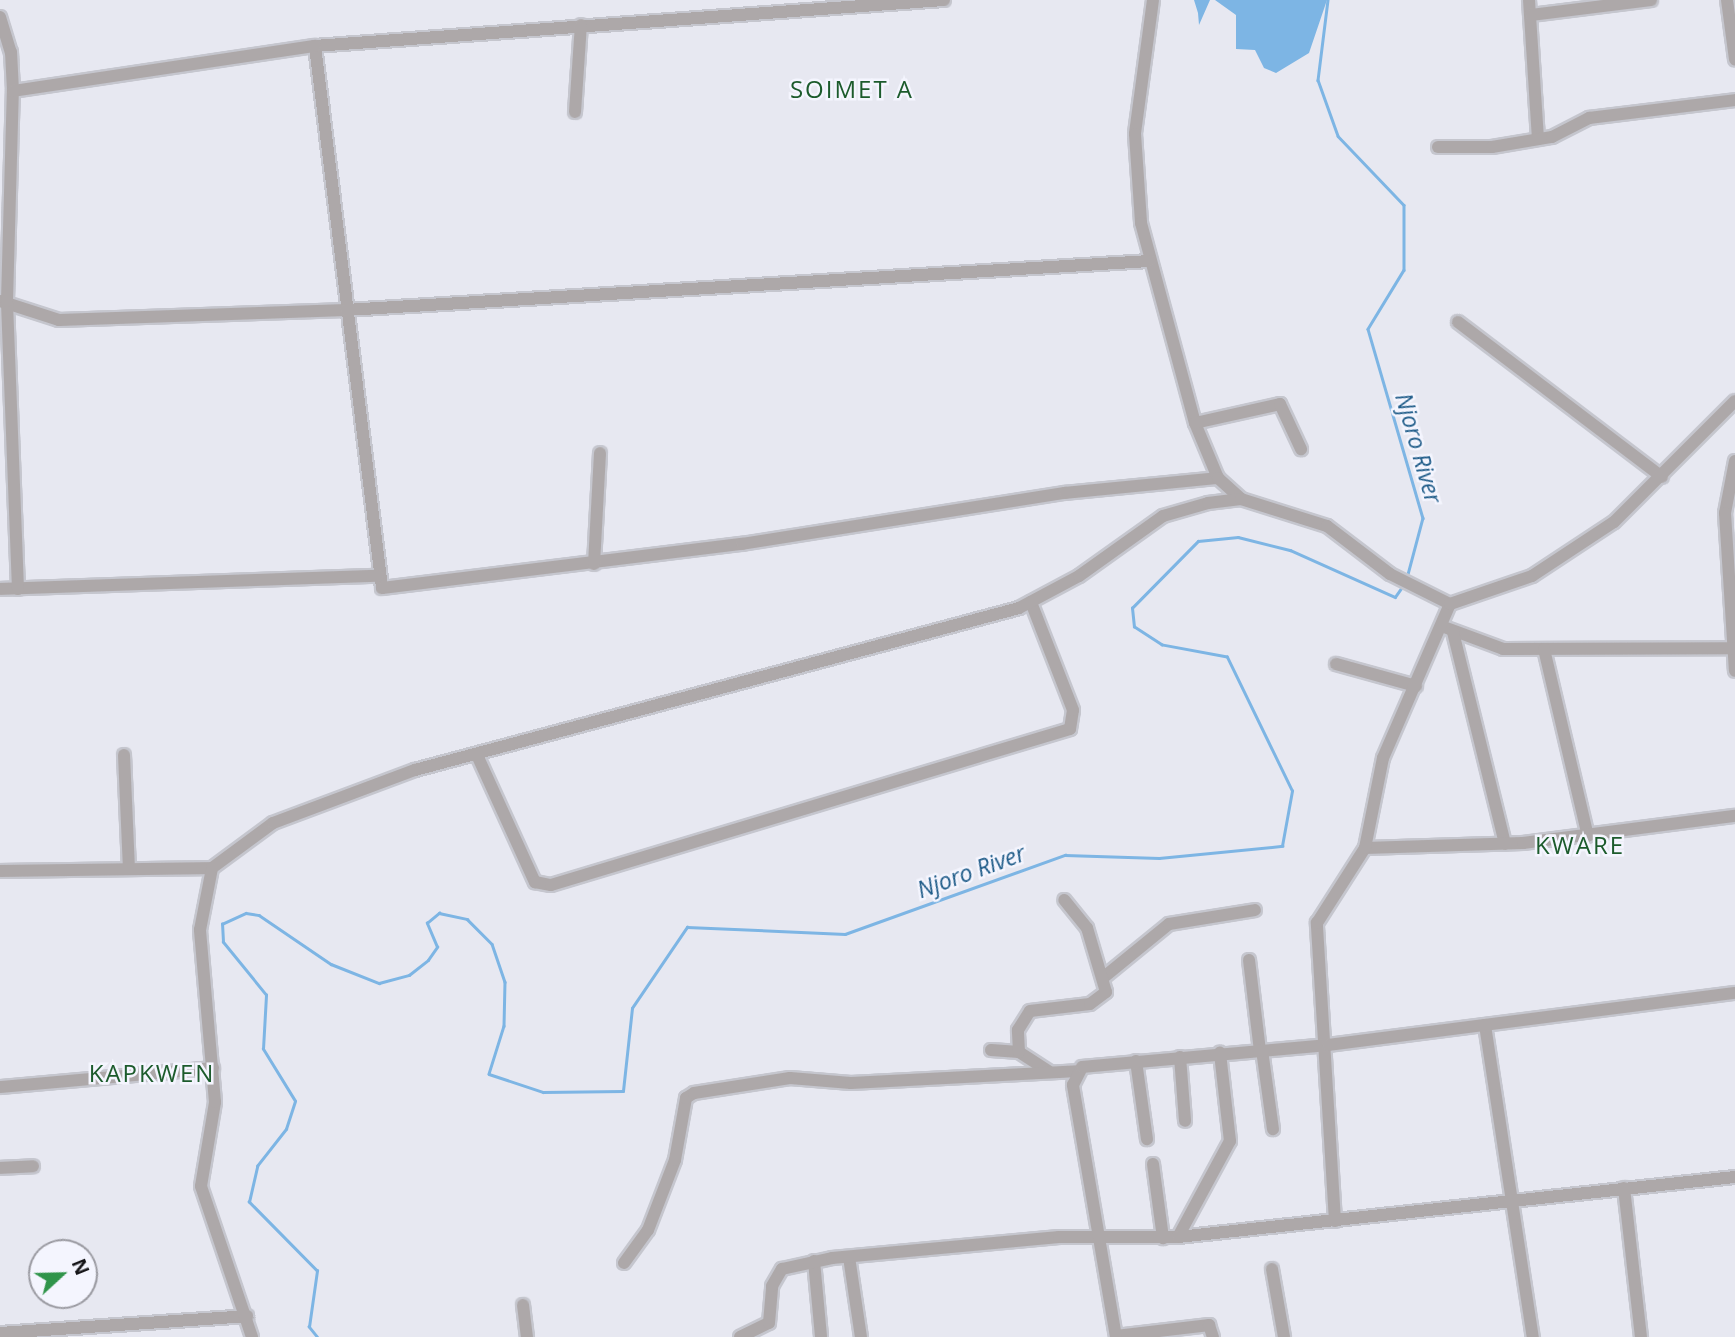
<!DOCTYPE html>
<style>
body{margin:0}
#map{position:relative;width:1735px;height:1337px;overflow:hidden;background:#e7e8f1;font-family:"Open Sans",sans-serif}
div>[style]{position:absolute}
.water>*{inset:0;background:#7db5e4}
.stream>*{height:2.5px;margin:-1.25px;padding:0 1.25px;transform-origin:1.25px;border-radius:1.25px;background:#7db5e4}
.roads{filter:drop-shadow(2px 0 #c5c6ce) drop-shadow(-2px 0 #c5c6ce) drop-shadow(0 2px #c5c6ce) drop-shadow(0 -2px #c5c6ce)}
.minor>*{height:12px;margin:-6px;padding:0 6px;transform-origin:6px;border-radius:6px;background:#ada8a9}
span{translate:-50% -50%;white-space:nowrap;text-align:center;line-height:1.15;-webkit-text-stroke:5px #f4f5fe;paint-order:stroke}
.water-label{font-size:23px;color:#1e5b88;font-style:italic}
.quarter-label{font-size:24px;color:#1c5b2c;letter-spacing:2px}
.north{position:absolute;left:28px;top:1239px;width:70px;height:70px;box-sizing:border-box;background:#f4f5fe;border:2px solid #9b9ba2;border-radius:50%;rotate:68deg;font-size:19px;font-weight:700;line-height:28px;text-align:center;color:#151518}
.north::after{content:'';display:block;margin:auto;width:24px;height:32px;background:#2f944a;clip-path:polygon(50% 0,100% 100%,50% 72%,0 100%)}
</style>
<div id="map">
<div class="water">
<i style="clip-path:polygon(1194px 0,1210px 0,1199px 25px,1198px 13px)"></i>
<i style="clip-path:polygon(1215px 0,1327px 0,1309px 53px,1276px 73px,1264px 68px,1255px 50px,1236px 49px,1236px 15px)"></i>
</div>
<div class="stream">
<i style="left:1328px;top:0;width:81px;rotate:97.1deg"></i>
<i style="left:1318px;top:80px;width:59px;rotate:70.3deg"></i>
<i style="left:1338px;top:136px;width:95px;rotate:46.3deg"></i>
<i style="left:1404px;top:205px;width:65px;rotate:90deg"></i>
<i style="left:1404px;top:270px;width:69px;rotate:121.4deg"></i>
<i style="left:1368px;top:329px;width:197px;rotate:73.8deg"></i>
<i style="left:1423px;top:518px;width:62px;rotate:104.9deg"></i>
<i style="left:317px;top:1337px;width:13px;rotate:-129deg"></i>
<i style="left:309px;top:1327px;width:57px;rotate:-81.9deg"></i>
<i style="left:317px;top:1271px;width:97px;rotate:-134.6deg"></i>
<i style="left:249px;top:1202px;width:37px;rotate:-77deg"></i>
<i style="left:257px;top:1166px;width:47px;rotate:-51.9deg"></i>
<i style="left:286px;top:1129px;width:29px;rotate:-72deg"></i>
<i style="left:295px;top:1101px;width:61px;rotate:-121.6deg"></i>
<i style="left:263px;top:1049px;width:54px;rotate:-86.8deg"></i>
<i style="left:266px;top:995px;width:68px;rotate:-129.1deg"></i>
<i style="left:223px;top:942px;width:18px;rotate:-93deg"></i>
<i style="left:222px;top:924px;width:26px;rotate:-25deg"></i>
<i style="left:246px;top:913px;width:13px;rotate:9deg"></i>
<i style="left:259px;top:915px;width:87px;rotate:34.2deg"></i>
<i style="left:331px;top:964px;width:52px;rotate:21.6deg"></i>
<i style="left:379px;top:983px;width:31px;rotate:-15deg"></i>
<i style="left:409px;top:975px;width:24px;rotate:-38deg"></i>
<i style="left:428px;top:960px;width:16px;rotate:-55deg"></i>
<i style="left:437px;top:947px;width:26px;rotate:-113deg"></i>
<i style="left:427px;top:923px;width:16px;rotate:-40deg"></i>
<i style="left:439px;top:913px;width:29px;rotate:12deg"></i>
<i style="left:467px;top:919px;width:35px;rotate:45deg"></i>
<i style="left:492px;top:944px;width:40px;rotate:71.1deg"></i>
<i style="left:505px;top:982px;width:44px;rotate:91.3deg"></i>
<i style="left:504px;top:1026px;width:50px;rotate:107.4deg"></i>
<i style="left:489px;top:1074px;width:57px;rotate:18.4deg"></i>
<i style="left:543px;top:1092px;width:80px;rotate:-0.7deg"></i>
<i style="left:623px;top:1091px;width:83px;rotate:-83.8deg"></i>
<i style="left:632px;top:1008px;width:98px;rotate:-55.8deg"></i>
<i style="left:687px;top:927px;width:158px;rotate:2.5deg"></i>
<i style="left:845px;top:934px;width:234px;rotate:-19.8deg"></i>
<i style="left:1065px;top:855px;width:94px;rotate:1.8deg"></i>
<i style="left:1159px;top:858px;width:124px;rotate:-5.6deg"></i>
<i style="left:1282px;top:846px;width:56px;rotate:-79.7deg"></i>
<i style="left:1292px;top:791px;width:149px;rotate:-115.9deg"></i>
<i style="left:1227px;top:657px;width:66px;rotate:-169.5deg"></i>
<i style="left:1162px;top:645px;width:33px;rotate:-147deg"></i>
<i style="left:1134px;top:627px;width:19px;rotate:-96deg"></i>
<i style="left:1132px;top:608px;width:94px;rotate:-45.4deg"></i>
<i style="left:1198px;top:541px;width:40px;rotate:-5.7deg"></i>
<i style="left:1238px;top:537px;width:54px;rotate:14deg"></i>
<i style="left:1290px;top:550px;width:115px;rotate:24.1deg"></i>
<i style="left:1395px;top:597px;width:16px;rotate:-55deg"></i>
</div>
<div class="roads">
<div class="minor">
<i style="left:944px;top:0;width:631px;rotate:175.82deg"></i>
<i style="left:315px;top:46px;width:546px;rotate:82.95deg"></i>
<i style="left:382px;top:588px;width:363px;rotate:-7deg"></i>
<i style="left:742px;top:544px;width:327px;rotate:-9deg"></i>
<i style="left:1065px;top:493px;width:154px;rotate:-5.6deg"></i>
<i style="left:1153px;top:0;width:135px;rotate:97.7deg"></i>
<i style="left:1135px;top:134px;width:89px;rotate:86.1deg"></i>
<i style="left:1141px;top:223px;width:207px;rotate:74.9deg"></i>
<i style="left:1195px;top:423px;width:60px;rotate:67.3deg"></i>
<i style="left:1218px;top:478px;width:31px;rotate:42deg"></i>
<i style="left:1529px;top:0;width:139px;rotate:86.3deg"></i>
<i style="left:1727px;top:0;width:60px;rotate:82.3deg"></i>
<i style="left:1531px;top:15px;width:121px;rotate:-7.1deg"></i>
<i style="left:0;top:17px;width:37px;rotate:73deg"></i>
<i style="left:11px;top:52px;width:39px;rotate:87deg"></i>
<i style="left:575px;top:112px;width:87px;rotate:-86.1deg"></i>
<i style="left:1438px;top:147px;width:54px"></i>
<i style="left:1492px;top:147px;width:61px;rotate:-9.5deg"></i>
<i style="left:1552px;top:137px;width:42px;rotate:-27.2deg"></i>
<i style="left:1589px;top:118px;width:147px;rotate:-7deg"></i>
<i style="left:0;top:301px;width:62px;rotate:17.9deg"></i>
<i style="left:59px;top:320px;width:287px;rotate:-2deg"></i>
<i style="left:346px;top:310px;width:805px;rotate:-3.49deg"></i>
<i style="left:1458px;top:322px;width:256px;rotate:37.2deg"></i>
<i style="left:1195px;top:423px;width:87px;rotate:-12.6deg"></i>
<i style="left:1280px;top:404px;width:50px;rotate:65deg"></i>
<i style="left:1735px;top:461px;width:53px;rotate:100.9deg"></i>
<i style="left:1725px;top:513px;width:158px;rotate:86.4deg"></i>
<i style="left:594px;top:564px;width:111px;rotate:-86.9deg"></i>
<i style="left:0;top:589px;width:378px;rotate:-2deg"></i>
<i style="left:18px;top:589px;width:288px;rotate:-92.2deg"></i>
<i style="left:7px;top:301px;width:210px;rotate:-88.4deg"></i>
<i style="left:13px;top:91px;width:305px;rotate:-8.5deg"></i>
<i style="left:1444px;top:627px;width:63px;rotate:20.4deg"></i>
<i style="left:1503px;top:649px;width:231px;rotate:-0.2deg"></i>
<i style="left:1453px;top:632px;width:218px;rotate:76.2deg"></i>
<i style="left:1544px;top:649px;width:192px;rotate:76.8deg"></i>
<i style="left:1336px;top:664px;width:83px;rotate:15.4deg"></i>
<i style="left:124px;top:755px;width:114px;rotate:87.5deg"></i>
<i style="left:477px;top:755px;width:140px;rotate:65.5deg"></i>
<i style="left:535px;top:882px;width:16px;rotate:11deg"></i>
<i style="left:551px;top:885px;width:542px;rotate:-16.73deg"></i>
<i style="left:1070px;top:729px;width:19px;rotate:-81deg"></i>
<i style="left:1073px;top:710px;width:116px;rotate:-111.3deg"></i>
<i style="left:1365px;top:848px;width:158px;rotate:-1.8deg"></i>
<i style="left:1523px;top:843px;width:214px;rotate:-7.3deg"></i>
<i style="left:0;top:871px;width:212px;rotate:-0.8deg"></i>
<i style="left:1249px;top:960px;width:92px;rotate:83.1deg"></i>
<i style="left:1104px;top:977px;width:84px;rotate:-39.2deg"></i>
<i style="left:1169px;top:924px;width:87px;rotate:-9.2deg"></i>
<i style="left:1485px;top:1025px;width:316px;rotate:81.3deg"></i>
<i style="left:991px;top:1050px;width:28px;rotate:4deg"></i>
<i style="left:1019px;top:1052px;width:35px;rotate:33deg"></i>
<i style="left:1262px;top:1050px;width:80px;rotate:82.1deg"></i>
<i style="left:1019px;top:1052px;width:22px;rotate:-93deg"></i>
<i style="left:1018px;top:1030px;width:22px;rotate:-58deg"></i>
<i style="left:1030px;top:1011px;width:60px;rotate:-6.7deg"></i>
<i style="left:1090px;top:1004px;width:20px;rotate:-37deg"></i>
<i style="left:1106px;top:992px;width:67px;rotate:-106.5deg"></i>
<i style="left:1087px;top:928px;width:36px;rotate:-129deg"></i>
<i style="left:1180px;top:1057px;width:64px;rotate:85.5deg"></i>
<i style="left:1136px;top:1061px;width:79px;rotate:82deg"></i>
<i style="left:0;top:1087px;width:214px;rotate:-5.1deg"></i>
<i style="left:1153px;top:1164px;width:75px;rotate:82.3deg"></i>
<i style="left:0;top:1168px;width:33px;rotate:-3deg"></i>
<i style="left:1624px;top:1188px;width:150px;rotate:83.5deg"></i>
<i style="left:1335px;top:1221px;width:299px;rotate:-93.5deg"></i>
<i style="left:1317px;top:923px;width:89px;rotate:-57.4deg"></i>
<i style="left:1365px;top:848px;width:92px;rotate:-78.7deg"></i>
<i style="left:1383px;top:758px;width:168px;rotate:-66.5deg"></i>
<i style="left:1178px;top:1237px;width:109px;rotate:-61.6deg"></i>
<i style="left:1230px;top:1141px;width:89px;rotate:-96.5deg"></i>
<i style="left:849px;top:1257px;width:81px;rotate:81.5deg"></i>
<i style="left:814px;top:1261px;width:76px;rotate:84.7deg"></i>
<i style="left:624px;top:1263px;width:41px;rotate:-54deg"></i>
<i style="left:648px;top:1230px;width:75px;rotate:-68.9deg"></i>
<i style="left:675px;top:1160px;width:63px;rotate:-79.9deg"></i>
<i style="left:686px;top:1098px;width:9px;rotate:-32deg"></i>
<i style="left:694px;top:1093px;width:97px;rotate:-8.9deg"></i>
<i style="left:790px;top:1078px;width:61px;rotate:4.7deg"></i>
<i style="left:851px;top:1083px;width:227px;rotate:-3deg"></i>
<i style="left:1272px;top:1269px;width:69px;rotate:80deg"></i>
<i style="left:523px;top:1305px;width:32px;rotate:83deg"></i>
<i style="left:0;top:1333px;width:248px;rotate:-3.9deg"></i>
<i style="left:1116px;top:1336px;width:94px;rotate:-6.7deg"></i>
<i style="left:1209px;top:1325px;width:13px;rotate:72deg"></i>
<i style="left:252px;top:1337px;width:159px;rotate:-108.7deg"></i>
<i style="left:201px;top:1186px;width:85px;rotate:-80.5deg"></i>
<i style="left:215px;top:1102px;width:173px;rotate:-95deg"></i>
<i style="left:200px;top:930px;width:63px;rotate:-79deg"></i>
<i style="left:212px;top:868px;width:76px;rotate:-36.4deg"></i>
<i style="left:273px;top:823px;width:152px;rotate:-20.5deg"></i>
<i style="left:415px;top:770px;width:625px;rotate:-15.01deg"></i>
<i style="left:1019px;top:608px;width:68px;rotate:-28.1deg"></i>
<i style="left:1079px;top:576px;width:103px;rotate:-35.5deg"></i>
<i style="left:1163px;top:516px;width:47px;rotate:-16.1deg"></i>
<i style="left:1208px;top:503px;width:33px;rotate:-7deg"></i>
<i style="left:1241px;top:499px;width:90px;rotate:17.4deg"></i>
<i style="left:1327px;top:526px;width:79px;rotate:37.3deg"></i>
<i style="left:1390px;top:574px;width:67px;rotate:26.6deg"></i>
<i style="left:1450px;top:604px;width:87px;rotate:-18.9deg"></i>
<i style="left:1532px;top:576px;width:98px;rotate:-33.4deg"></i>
<i style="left:1614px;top:522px;width:171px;rotate:-45deg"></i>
<i style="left:740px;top:1337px;width:32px;rotate:-26deg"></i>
<i style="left:769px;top:1323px;width:37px;rotate:-85deg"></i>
<i style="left:772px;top:1286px;width:20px;rotate:-60deg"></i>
<i style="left:782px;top:1269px;width:51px;rotate:-12.4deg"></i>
<i style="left:832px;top:1258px;width:228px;rotate:-5.3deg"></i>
<i style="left:1059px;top:1237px;width:119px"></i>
<i style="left:1178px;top:1237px;width:560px;rotate:-6.15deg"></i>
<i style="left:1116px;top:1337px;width:256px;rotate:-99.7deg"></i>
<i style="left:1073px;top:1085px;width:20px;rotate:-63deg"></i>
<i style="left:1082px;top:1067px;width:247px;rotate:-5.1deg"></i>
<i style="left:1328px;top:1045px;width:410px;rotate:-7.3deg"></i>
</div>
</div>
<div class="water-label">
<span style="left:1419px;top:448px;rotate:74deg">Njoro River</span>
<span style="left:971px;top:871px;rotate:-20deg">Njoro River</span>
</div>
<div class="quarter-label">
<span style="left:852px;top:89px">SOIMET A</span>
<span style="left:1580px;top:845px">KWARE</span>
<span style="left:152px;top:1073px">KAPKWEN</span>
</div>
<div class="north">N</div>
</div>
